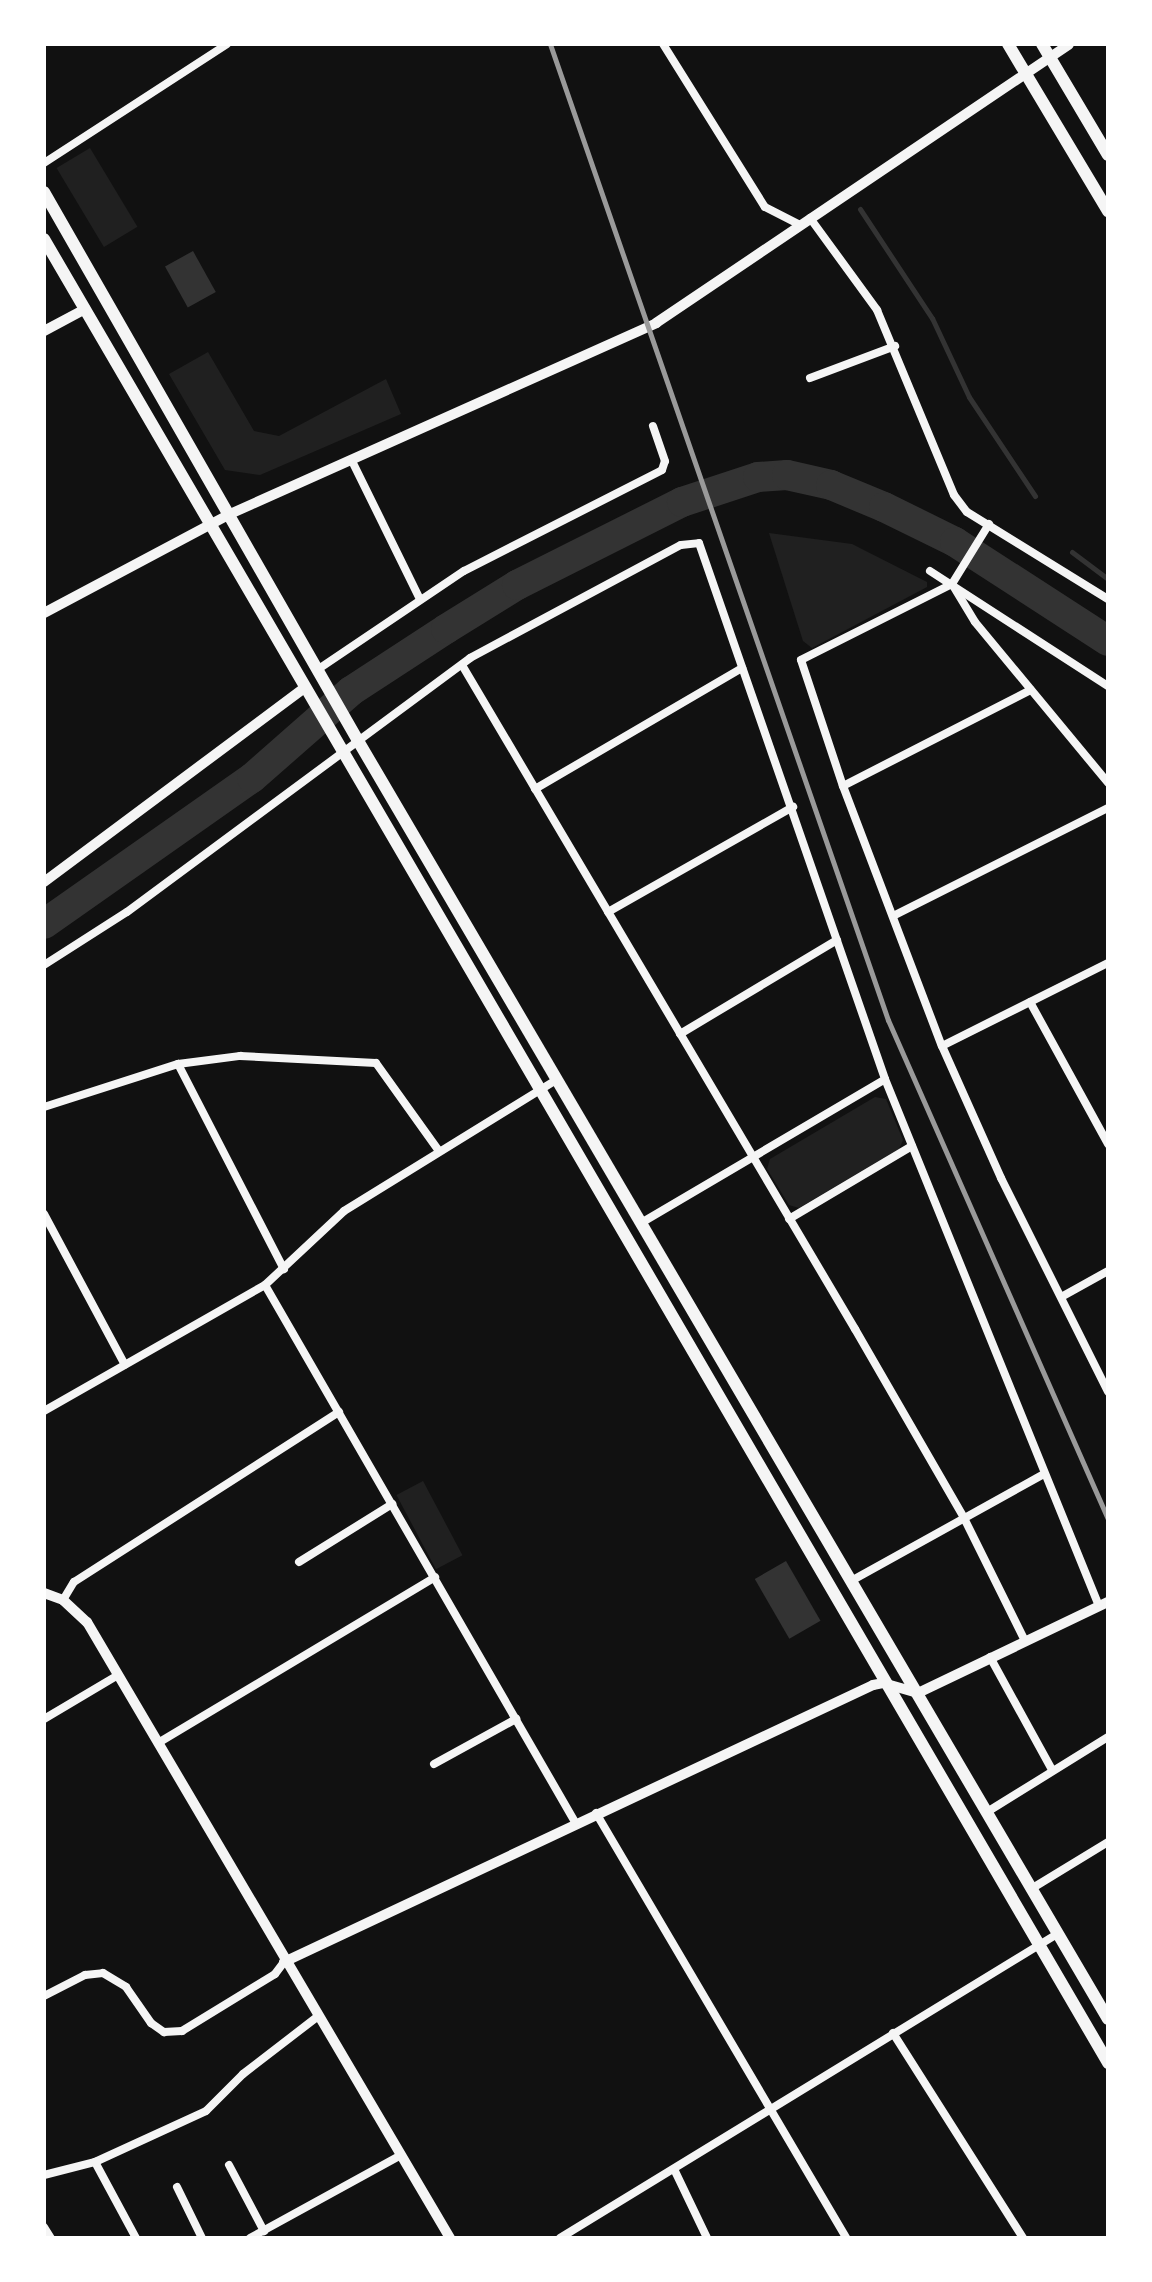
<!DOCTYPE html>
<style>
body{margin:0}
#map{position:relative;width:1152px;height:2282px;overflow:hidden;background:#111;font-family:Lato,sans-serif}
div>[style]{position:absolute}
.green>*{inset:0;background:#202020;transform-origin:0 0}
.water>*{inset:0;background:#333;transform-origin:0 0}
.stream>*{height:5px;margin:-2.5px;padding:0 2.5px;transform-origin:2.5px;border-radius:2.5px;background:#333}
.river>*{height:30px;margin:-15px;padding:0 15px;transform-origin:15px;border-radius:15px;background:#333}
.minor>*{height:8px;margin:-4px;padding:0 4px;transform-origin:4px;border-radius:4px;background:#f5f5f5}
.tertiary>*{height:10px;margin:-5px;padding:0 5px;transform-origin:5px;border-radius:5px;background:#f5f5f5}
.trunk>*{height:12px;margin:-6px;padding:0 6px;transform-origin:6px;border-radius:6px;background:#f5f5f5}
.rail>*{height:5px;margin:-2.5px;padding:0 2.5px;transform-origin:2.5px;border-radius:2.5px;background:#9a9a9a}
span{translate:-50% -50%;white-space:nowrap;text-align:center;line-height:1.15;-webkit-text-stroke:8px #fff;paint-order:stroke}
.frame{position:absolute;inset:0;border:46px solid #fff;pointer-events:none}
</style>
<div id="map">
<div class="green">
<i style="left:90px;top:148px;width:92px;height:39px;rotate:59deg"></i>
<i style="clip-path:polygon(208px 352px,254px 431px,279px 436px,386px 379px,401px 414px,260px 475px,225px 470px,169px 374px)"></i>
<i style="clip-path:polygon(769px 533px,852px 544px,927px 582px,927px 587px,812px 648px,803px 641px)"></i>
<i style="clip-path:polygon(875px 1097px,886px 1099px,903px 1140px,899px 1149px,799px 1208px,789px 1205px,767px 1169px,770px 1159px)"></i>
<i style="left:423px;top:1481px;width:84px;height:30px;rotate:62deg"></i>
</div>
<div class="water">
<i style="left:193px;top:251px;width:47px;height:32px;rotate:61deg"></i>
<i style="left:786px;top:1561px;width:69px;height:36px;rotate:60deg"></i>
</div>
<div class="stream">
<i style="left:860px;top:209px;width:131px;rotate:56.6deg"></i>
<i style="left:932px;top:318px;width:87px;rotate:64.9deg"></i>
<i style="left:969px;top:397px;width:119px;rotate:56.3deg"></i>
<i style="left:1072px;top:552px;width:45px;rotate:36.9deg"></i>
</div>
<div class="river">
<i style="left:44px;top:924px;width:254px;rotate:-35.1deg"></i>
<i style="left:252px;top:778px;width:132px;rotate:-41.3deg"></i>
<i style="left:351px;top:691px;width:113px;rotate:-33.1deg"></i>
<i style="left:446px;top:629px;width:84px;rotate:-31.8deg"></i>
<i style="left:517px;top:585px;width:185px;rotate:-26.7deg"></i>
<i style="left:682px;top:502px;width:80px;rotate:-18.2deg"></i>
<i style="left:758px;top:477px;width:29px;rotate:-4deg"></i>
<i style="left:787px;top:475px;width:45px;rotate:12.8deg"></i>
<i style="left:831px;top:485px;width:57px;rotate:22.5deg"></i>
<i style="left:884px;top:507px;width:79px;rotate:26.2deg"></i>
<i style="left:955px;top:542px;width:182px;rotate:32.9deg"></i>
</div>
<div class="minor">
<i style="left:663px;top:44px;width:192px;rotate:58deg"></i>
<i style="left:765px;top:207px;width:39px;rotate:27deg"></i>
<i style="left:44px;top:163px;width:218px;rotate:-33deg"></i>
<i style="left:810px;top:218px;width:114px;rotate:53.9deg"></i>
<i style="left:877px;top:310px;width:200px;rotate:67.4deg"></i>
<i style="left:954px;top:495px;width:21px;rotate:53deg"></i>
<i style="left:967px;top:512px;width:166px;rotate:31.7deg"></i>
<i style="left:810px;top:378px;width:91px;rotate:-20.6deg"></i>
<i style="left:352px;top:461px;width:154px;rotate:63.8deg"></i>
<i style="left:989px;top:524px;width:70px;rotate:121.7deg"></i>
<i style="left:952px;top:584px;width:169px;rotate:153.3deg"></i>
<i style="left:801px;top:660px;width:133px;rotate:71.6deg"></i>
<i style="left:843px;top:786px;width:278px;rotate:69.2deg"></i>
<i style="left:942px;top:1046px;width:145px;rotate:65.9deg"></i>
<i style="left:1001px;top:1178px;width:239px;rotate:63.4deg"></i>
<i style="left:930px;top:571px;width:212px;rotate:32.9deg"></i>
<i style="left:952px;top:584px;width:44px;rotate:58.8deg"></i>
<i style="left:975px;top:622px;width:209px;rotate:50.4deg"></i>
<i style="left:462px;top:665px;width:772px;rotate:59.38deg"></i>
<i style="left:855px;top:1329px;width:218px;rotate:60deg"></i>
<i style="left:964px;top:1518px;width:137px;rotate:63.6deg"></i>
<i style="left:317px;top:670px;width:177px;rotate:-34deg"></i>
<i style="left:464px;top:571px;width:222px;rotate:-27deg"></i>
<i style="left:662px;top:470px;width:9px;rotate:-72deg"></i>
<i style="left:665px;top:461px;width:37px;rotate:-109deg"></i>
<i style="left:843px;top:786px;width:211px;rotate:-27.1deg"></i>
<i style="left:535px;top:789px;width:240px;rotate:-30.3deg"></i>
<i style="left:608px;top:912px;width:213px;rotate:-29.6deg"></i>
<i style="left:893px;top:916px;width:241px;rotate:-26.7deg"></i>
<i style="left:44px;top:965px;width:98px;rotate:-32.6deg"></i>
<i style="left:127px;top:912px;width:427px;rotate:-36.5deg"></i>
<i style="left:470px;top:658px;width:239px;rotate:-28.2deg"></i>
<i style="left:681px;top:545px;width:18px;rotate:-6deg"></i>
<i style="left:699px;top:543px;width:567px;rotate:70.86deg"></i>
<i style="left:885px;top:1079px;width:569px;rotate:67.9deg"></i>
<i style="left:1030px;top:1002px;width:162px;rotate:61.2deg"></i>
<i style="left:680px;top:1034px;width:183px;rotate:-30.9deg"></i>
<i style="left:942px;top:1046px;width:186px;rotate:-26.6deg"></i>
<i style="left:178px;top:1064px;width:231px;rotate:62.7deg"></i>
<i style="left:44px;top:1107px;width:141px;rotate:-17.8deg"></i>
<i style="left:178px;top:1064px;width:63px;rotate:-7.4deg"></i>
<i style="left:240px;top:1056px;width:136px;rotate:2.9deg"></i>
<i style="left:376px;top:1063px;width:108px;rotate:54.4deg"></i>
<i style="left:44px;top:1214px;width:171px;rotate:61.8deg"></i>
<i style="left:789px;top:1219px;width:143px;rotate:-30.7deg"></i>
<i style="left:641px;top:1223px;width:283px;rotate:-30.5deg"></i>
<i style="left:265px;top:1285px;width:620px;rotate:60deg"></i>
<i style="left:1063px;top:1296px;width:51px;rotate:-29.1deg"></i>
<i style="left:44px;top:1411px;width:254px;rotate:-29.7deg"></i>
<i style="left:265px;top:1285px;width:108px;rotate:-43.1deg"></i>
<i style="left:344px;top:1211px;width:251px;rotate:-31.7deg"></i>
<i style="left:299px;top:1562px;width:110px;rotate:-31.9deg"></i>
<i style="left:851px;top:1581px;width:218px;rotate:-29deg"></i>
<i style="left:63px;top:1600px;width:21px;rotate:-59deg"></i>
<i style="left:74px;top:1582px;width:315px;rotate:-32.7deg"></i>
<i style="left:990px;top:1657px;width:129px;rotate:61.2deg"></i>
<i style="left:44px;top:1719px;width:86px;rotate:-30.7deg"></i>
<i style="left:158px;top:1743px;width:323px;rotate:-30.9deg"></i>
<i style="left:434px;top:1764px;width:94px;rotate:-28.8deg"></i>
<i style="left:987px;top:1812px;width:142px;rotate:-31.8deg"></i>
<i style="left:596px;top:1813px;width:493px;rotate:59.5deg"></i>
<i style="left:1031px;top:1889px;width:90px;rotate:-31.4deg"></i>
<i style="left:44px;top:1996px;width:46px;rotate:-27.1deg"></i>
<i style="left:85px;top:1975px;width:18px;rotate:-6deg"></i>
<i style="left:103px;top:1973px;width:27px;rotate:31deg"></i>
<i style="left:126px;top:1987px;width:44px;rotate:55.2deg"></i>
<i style="left:151px;top:2023px;width:16px;rotate:35deg"></i>
<i style="left:164px;top:2032px;width:18px;rotate:-3deg"></i>
<i style="left:182px;top:2031px;width:109px;rotate:-31.5deg"></i>
<i style="left:275px;top:1974px;width:15px;rotate:-53deg"></i>
<i style="left:893px;top:2033px;width:243px;rotate:57.6deg"></i>
<i style="left:95px;top:2162px;width:86px;rotate:61.7deg"></i>
<i style="left:229px;top:2165px;width:75px;rotate:62.1deg"></i>
<i style="left:674px;top:2169px;width:76px;rotate:64.4deg"></i>
<i style="left:44px;top:2175px;width:53px;rotate:-14.3deg"></i>
<i style="left:95px;top:2162px;width:122px;rotate:-24.7deg"></i>
<i style="left:206px;top:2111px;width:52px;rotate:-45deg"></i>
<i style="left:243px;top:2074px;width:93px;rotate:-37.6deg"></i>
<i style="left:177px;top:2187px;width:57px;rotate:63.9deg"></i>
<i style="left:44px;top:2227px;width:13px;rotate:58deg"></i>
<i style="left:250px;top:2238px;width:172px;rotate:-28.8deg"></i>
<i style="left:560px;top:2238px;width:583px;rotate:-31.45deg"></i>
</div>
<div class="tertiary">
<i style="left:44px;top:331px;width:47px;rotate:-28.2deg"></i>
<i style="left:44px;top:613px;width:211px;rotate:-28deg"></i>
<i style="left:230px;top:514px;width:467px;rotate:-24.1deg"></i>
<i style="left:656px;top:323px;width:498px;rotate:-34deg"></i>
<i style="left:44px;top:882px;width:324px;rotate:-36.7deg"></i>
<i style="left:44px;top:1593px;width:20px;rotate:20deg"></i>
<i style="left:63px;top:1600px;width:33px;rotate:43deg"></i>
<i style="left:87px;top:1622px;width:715px;rotate:59.49deg"></i>
<i style="left:284px;top:1962px;width:651px;rotate:-25.19deg"></i>
<i style="left:873px;top:1685px;width:10px;rotate:-11deg"></i>
<i style="left:883px;top:1683px;width:36px;rotate:16deg"></i>
<i style="left:918px;top:1693px;width:211px;rotate:-25.6deg"></i>
</div>
<div class="trunk">
<i style="left:1008px;top:44px;width:195px;rotate:59.1deg"></i>
<i style="left:1042px;top:44px;width:129px;rotate:59.3deg"></i>
<i style="left:44px;top:192px;width:630px;rotate:60.22deg"></i>
<i style="left:357px;top:739px;width:1484px;rotate:59.6deg"></i>
<i style="left:44px;top:239px;width:2112px;rotate:59.74deg"></i>
</div>
<div class="rail">
<i style="left:550px;top:44px;width:1033px;rotate:70.9deg"></i>
<i style="left:888px;top:1020px;width:545px;rotate:66.21deg"></i>
</div>
<div class="frame"></div>
</div>
